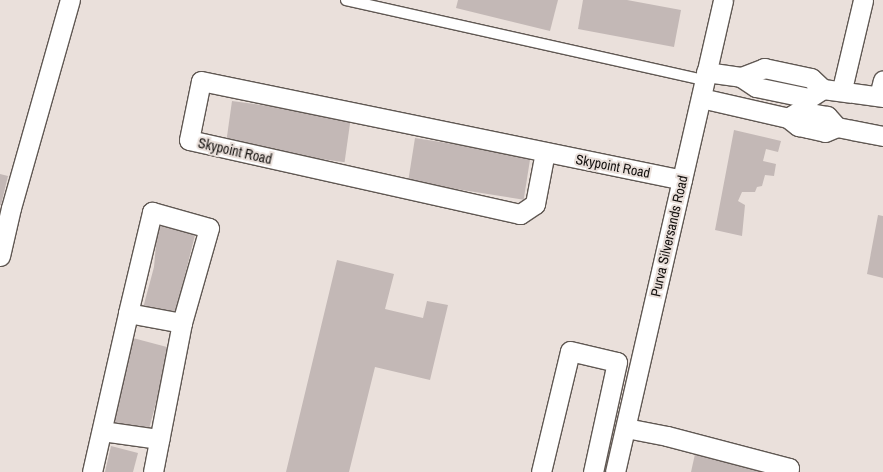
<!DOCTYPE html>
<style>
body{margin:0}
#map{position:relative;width:883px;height:472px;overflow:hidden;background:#eae0db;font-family:"Archivo Narrow",sans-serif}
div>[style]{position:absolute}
.building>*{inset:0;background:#c3b8b6;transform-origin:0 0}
.roads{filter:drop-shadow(1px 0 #605853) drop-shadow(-1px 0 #605853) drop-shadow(0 1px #605853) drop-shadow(0 -1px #605853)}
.service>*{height:10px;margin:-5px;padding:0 5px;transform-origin:5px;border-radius:5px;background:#fff}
.minor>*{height:19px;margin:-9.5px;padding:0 9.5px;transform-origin:9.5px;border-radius:9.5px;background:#fff}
span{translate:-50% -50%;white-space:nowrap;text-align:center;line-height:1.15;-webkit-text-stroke:4px #eae0db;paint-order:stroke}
.street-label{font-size:14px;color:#14110f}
</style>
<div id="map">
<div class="building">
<i style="clip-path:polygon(458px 0,558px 0,550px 31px,456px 8px)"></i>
<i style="clip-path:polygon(583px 0,627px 0,681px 10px,674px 47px,578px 29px)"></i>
<i style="left:232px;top:101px;width:120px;height:45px;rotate:8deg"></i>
<i style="clip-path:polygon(734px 130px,781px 141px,778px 152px,766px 149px,763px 161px,776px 164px,774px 176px,765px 175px,762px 186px,757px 187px,755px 192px,742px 192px,738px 201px,745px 205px,742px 236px,715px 230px)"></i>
<i style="left:415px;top:138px;width:117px;height:44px;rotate:9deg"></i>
<i style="clip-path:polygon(0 174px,8px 176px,1px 205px,0 205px)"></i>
<i style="clip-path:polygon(878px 215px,883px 216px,883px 278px,867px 274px)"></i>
<i style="clip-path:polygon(158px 222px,196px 231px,182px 287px,180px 318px,143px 308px,154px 267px)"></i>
<i style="clip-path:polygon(337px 260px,394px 274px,385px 309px,423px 318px,427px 301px,448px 305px,430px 380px,375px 367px,349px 472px,286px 472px)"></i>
<i style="left:133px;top:338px;width:39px;height:88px;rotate:15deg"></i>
<i style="clip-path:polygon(111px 446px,138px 453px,133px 472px,105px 472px)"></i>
<i style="clip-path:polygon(695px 454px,760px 469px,760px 472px,691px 472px)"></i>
</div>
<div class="roads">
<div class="service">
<i style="left:346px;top:0;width:368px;rotate:12.6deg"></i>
</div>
<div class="minor">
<i style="left:706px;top:72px;width:35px;rotate:8deg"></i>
<i style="left:741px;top:77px;width:18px;rotate:34deg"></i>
<i style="left:756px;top:87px;width:54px;rotate:11.7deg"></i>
<i style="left:809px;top:98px;width:17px;rotate:-33deg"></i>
<i style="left:823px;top:89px;width:61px;rotate:7.6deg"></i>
<i style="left:741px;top:77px;width:25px;rotate:-21deg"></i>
<i style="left:764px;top:68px;width:48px;rotate:12deg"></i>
<i style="left:811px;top:78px;width:16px;rotate:43deg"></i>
<i style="left:842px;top:89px;width:91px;rotate:-76.7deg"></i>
<i style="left:879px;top:96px;width:16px;rotate:-76deg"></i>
<i style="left:701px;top:98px;width:89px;rotate:12.9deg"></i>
<i style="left:788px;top:118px;width:13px;rotate:39deg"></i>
<i style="left:798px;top:126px;width:10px;rotate:11deg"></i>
<i style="left:808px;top:128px;width:17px;rotate:13deg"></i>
<i style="left:825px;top:132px;width:13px;rotate:-23deg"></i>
<i style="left:837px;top:127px;width:15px;rotate:-132deg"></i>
<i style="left:827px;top:116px;width:28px;rotate:-170deg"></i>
<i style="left:799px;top:111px;width:13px;rotate:148deg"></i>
<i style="left:837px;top:127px;width:47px;rotate:11.1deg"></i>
<i style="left:545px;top:152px;width:53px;rotate:100.9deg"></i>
<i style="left:535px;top:204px;width:18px;rotate:146deg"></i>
<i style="left:520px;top:214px;width:339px;rotate:-167.4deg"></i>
<i style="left:189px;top:140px;width:60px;rotate:-78.5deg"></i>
<i style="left:201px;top:81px;width:491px;rotate:11.6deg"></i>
<i style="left:0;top:256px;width:49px;rotate:-77.1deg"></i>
<i style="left:11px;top:208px;width:216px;rotate:-74.2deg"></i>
<i style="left:626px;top:428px;width:42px;rotate:11deg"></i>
<i style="left:667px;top:436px;width:126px;rotate:14.7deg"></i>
<i style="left:789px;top:468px;width:4px;rotate:104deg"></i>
<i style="left:102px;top:431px;width:58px;rotate:8deg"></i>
<i style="left:92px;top:472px;width:163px;rotate:-77.2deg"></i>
<i style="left:128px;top:313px;width:104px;rotate:-76.6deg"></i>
<i style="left:152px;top:212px;width:59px;rotate:15.7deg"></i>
<i style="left:209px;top:228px;width:99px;rotate:105.9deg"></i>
<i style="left:182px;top:323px;width:55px;rotate:-169.5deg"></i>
<i style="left:153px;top:472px;width:152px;rotate:-79deg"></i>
<i style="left:541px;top:472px;width:124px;rotate:-76.5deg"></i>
<i style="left:570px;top:351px;width:48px;rotate:13.2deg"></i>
<i style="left:617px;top:362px;width:113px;rotate:102.3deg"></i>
<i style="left:615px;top:472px;width:484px;rotate:-77.1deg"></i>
</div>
</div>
<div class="street-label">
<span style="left:235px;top:151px;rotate:13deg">Skypoint Road</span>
<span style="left:613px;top:166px;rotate:11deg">Skypoint Road</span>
<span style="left:669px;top:236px;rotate:-77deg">Purva Silversands Road</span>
</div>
</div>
